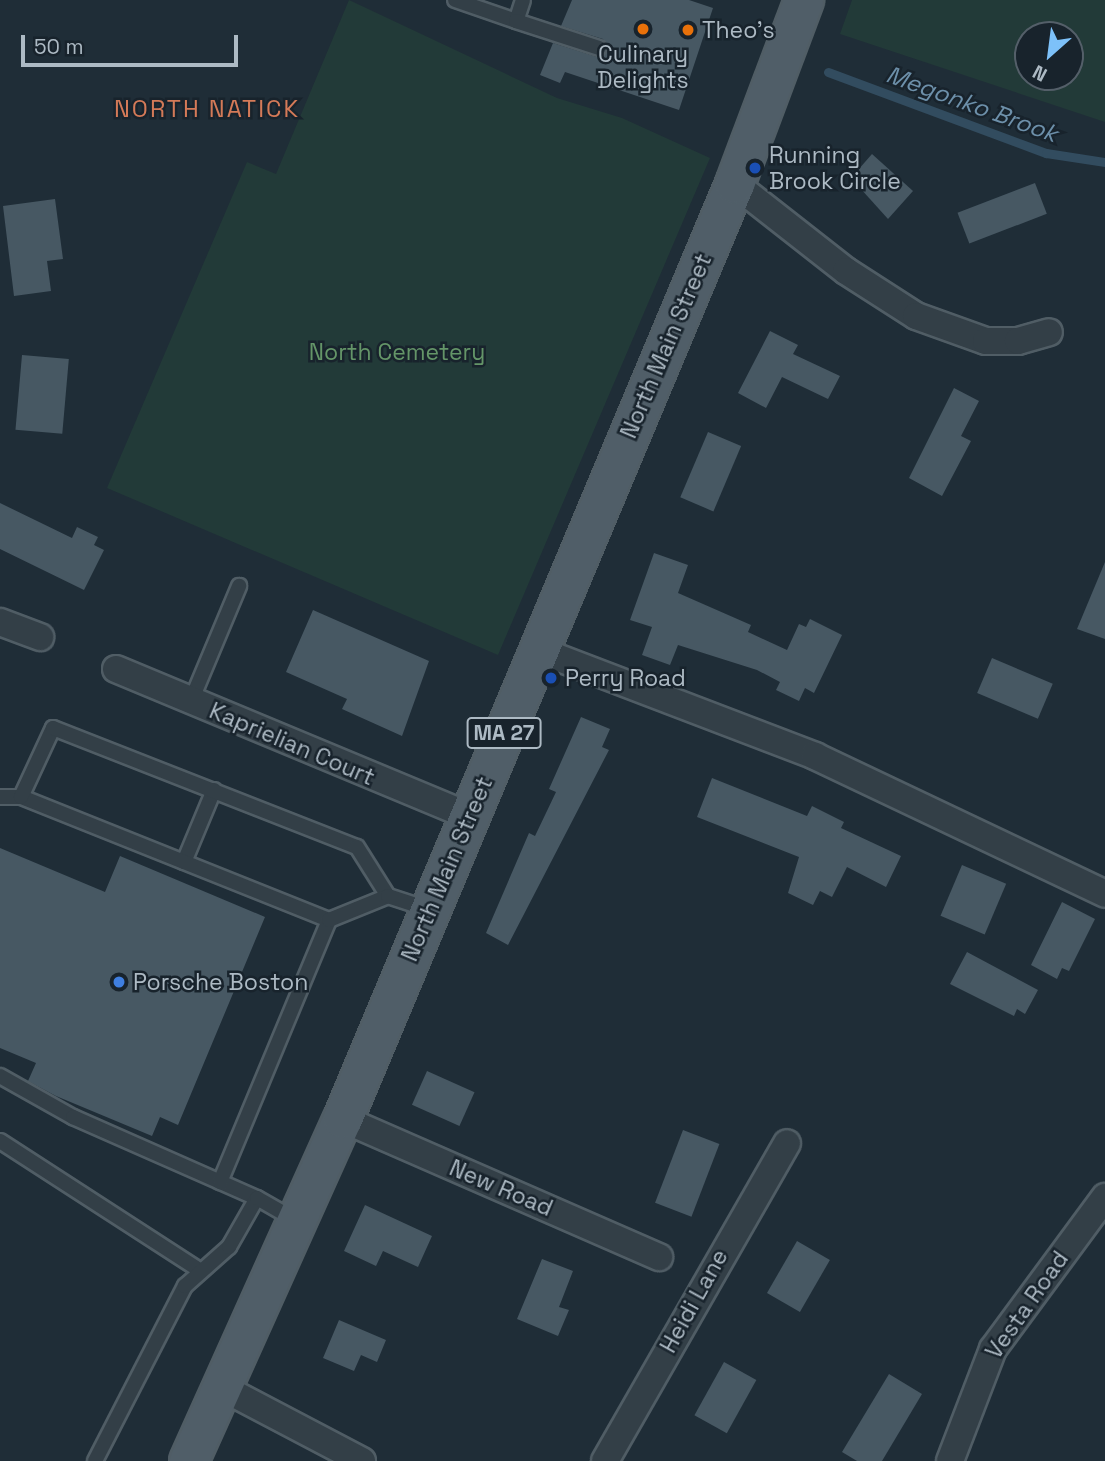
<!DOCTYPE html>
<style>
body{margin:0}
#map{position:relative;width:1105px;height:1461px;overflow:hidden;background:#1f2d37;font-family:"Space Grotesk",sans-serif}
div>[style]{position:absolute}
.green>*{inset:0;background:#223a38}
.stream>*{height:9px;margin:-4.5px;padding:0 4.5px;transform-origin:4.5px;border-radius:4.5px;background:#324c5f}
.building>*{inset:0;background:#475863;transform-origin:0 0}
.roads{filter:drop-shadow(2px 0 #505d65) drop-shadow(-2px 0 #505d65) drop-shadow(0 2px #505d65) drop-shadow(0 -2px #505d65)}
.lane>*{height:14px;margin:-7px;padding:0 7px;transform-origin:7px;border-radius:7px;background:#333f47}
.street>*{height:26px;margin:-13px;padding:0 13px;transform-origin:13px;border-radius:13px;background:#333f47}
.primary>*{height:38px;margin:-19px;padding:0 19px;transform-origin:19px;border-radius:19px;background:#505e68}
.dots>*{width:19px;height:19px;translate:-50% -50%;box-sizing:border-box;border:4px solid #18232c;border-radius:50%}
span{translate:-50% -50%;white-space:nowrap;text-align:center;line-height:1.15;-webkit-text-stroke:5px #18232c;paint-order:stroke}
.shield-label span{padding:2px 5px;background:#18232c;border:2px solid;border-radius:5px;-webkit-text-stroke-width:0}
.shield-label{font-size:21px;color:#adbac4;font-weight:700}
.poi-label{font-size:23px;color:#adbac4}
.left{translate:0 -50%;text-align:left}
.street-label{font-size:23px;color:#adbac4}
.park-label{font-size:23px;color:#649568}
.water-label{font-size:24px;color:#6d90aa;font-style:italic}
.neighbourhood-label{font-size:24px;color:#d47a58;letter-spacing:2px}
.north{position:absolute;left:1014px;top:21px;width:70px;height:70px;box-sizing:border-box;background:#18232c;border:2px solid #545f69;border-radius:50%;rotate:208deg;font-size:19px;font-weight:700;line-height:28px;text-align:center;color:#adbac4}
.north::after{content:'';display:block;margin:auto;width:24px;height:32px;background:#7dc1f9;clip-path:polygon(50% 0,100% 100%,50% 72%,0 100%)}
.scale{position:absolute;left:21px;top:35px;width:217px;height:32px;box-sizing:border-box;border:4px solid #adbac4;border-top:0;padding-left:9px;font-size:21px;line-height:24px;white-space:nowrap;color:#adbac4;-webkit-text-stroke:5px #18232c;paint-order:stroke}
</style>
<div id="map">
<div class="green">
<i style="clip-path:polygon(349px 0,557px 98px,622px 118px,710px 158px,498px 655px,107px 488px,247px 162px,276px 174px)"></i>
<i style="clip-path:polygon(evenodd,852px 0,1105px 0,1105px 122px,840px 34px,852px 0,1070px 35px,1070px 77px,1028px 77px,1028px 35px,1070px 35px)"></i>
</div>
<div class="stream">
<i style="left:828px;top:72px;width:233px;rotate:20.4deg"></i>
<i style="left:1046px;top:153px;width:60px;rotate:8.7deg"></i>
</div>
<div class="building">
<i style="clip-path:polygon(572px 0,689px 0,713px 8px,679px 110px,565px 72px,560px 83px,540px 75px,553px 43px,597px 57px,608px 52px,603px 39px,561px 26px)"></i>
<i style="clip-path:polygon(872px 154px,913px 191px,888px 219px,851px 178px)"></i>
<i style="left:1035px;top:183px;width:33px;height:83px;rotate:69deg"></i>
<i style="clip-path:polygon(55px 199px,63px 259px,47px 261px,51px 291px,14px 296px,3px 206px)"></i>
<i style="clip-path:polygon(770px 331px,798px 345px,793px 354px,840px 376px,828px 399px,782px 377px,766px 408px,738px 393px)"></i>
<i style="left:22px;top:355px;width:47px;height:75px;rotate:5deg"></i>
<i style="clip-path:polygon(954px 388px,979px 401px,961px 436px,971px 441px,942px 496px,909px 478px)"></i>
<i style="left:708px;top:432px;width:36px;height:71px;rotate:23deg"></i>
<i style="clip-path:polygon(0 503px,72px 538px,77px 527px,98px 537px,94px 545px,104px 550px,84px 590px,0 549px)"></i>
<i style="clip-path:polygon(654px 553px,688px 565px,678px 593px,751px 625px,748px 632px,787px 650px,799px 624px,806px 627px,810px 619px,842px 635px,814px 693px,805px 688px,799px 701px,776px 690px,780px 682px,757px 670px,678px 645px,670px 665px,642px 655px,652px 627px,630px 620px)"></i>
<i style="clip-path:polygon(1105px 562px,1105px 639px,1077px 629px)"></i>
<i style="clip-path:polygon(313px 610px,429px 661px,402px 736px,342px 709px,347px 699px,286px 672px)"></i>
<i style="left:992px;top:658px;width:66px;height:38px;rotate:23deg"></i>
<i style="clip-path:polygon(581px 717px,610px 729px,602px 747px,609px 750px,508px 945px,486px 933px,529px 833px,535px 836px,556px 792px,549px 789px)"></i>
<i style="clip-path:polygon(712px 778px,807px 816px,812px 806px,844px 822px,841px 828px,901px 856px,886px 887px,847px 867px,832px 897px,820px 891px,813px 905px,788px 893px,799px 857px,697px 817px)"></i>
<i style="clip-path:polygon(0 848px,105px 892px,120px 856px,265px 917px,178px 1125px,160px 1117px,152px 1136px,56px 1096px,28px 1081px,36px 1063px,0 1048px)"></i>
<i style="left:962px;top:865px;width:48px;height:55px;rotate:23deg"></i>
<i style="clip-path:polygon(1062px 902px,1095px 919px,1069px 971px,1062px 968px,1057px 979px,1031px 965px)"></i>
<i style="clip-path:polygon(967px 952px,1038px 990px,1025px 1014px,1017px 1009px,1014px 1016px,950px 984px)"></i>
<i style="left:427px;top:1071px;width:52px;height:37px;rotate:24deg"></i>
<i style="left:683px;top:1130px;width:39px;height:78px;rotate:21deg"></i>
<i style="clip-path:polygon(365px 1205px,432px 1236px,418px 1267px,383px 1251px,376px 1266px,344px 1251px)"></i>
<i style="left:797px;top:1241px;width:38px;height:60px;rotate:30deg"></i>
<i style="clip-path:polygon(542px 1259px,573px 1271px,559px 1307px,569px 1310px,558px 1336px,517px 1319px)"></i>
<i style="clip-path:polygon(339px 1320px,386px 1340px,377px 1362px,361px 1355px,354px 1371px,323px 1358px)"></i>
<i style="left:724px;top:1362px;width:37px;height:61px;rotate:29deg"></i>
<i style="clip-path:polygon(889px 1374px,922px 1394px,882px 1461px,857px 1461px,842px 1452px)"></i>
</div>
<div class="roads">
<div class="lane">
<i style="left:455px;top:0;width:65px;rotate:19deg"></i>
<i style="left:523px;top:0;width:22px;rotate:108deg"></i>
<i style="left:516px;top:21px;width:87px;rotate:18deg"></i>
<i style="left:191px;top:701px;width:125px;rotate:-67.3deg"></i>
<i style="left:0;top:797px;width:21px"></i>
<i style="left:184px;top:862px;width:78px;rotate:-67.4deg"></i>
<i style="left:329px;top:920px;width:332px;rotate:-158.2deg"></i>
<i style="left:21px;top:797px;width:76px;rotate:-65.1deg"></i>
<i style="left:53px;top:728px;width:326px;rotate:21.4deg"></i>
<i style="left:357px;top:847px;width:58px;rotate:57.7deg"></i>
<i style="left:0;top:1076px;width:84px;rotate:29.3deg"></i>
<i style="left:73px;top:1117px;width:201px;rotate:23.8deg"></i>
<i style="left:0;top:1141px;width:239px;rotate:32.9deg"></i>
<i style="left:220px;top:1182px;width:284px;rotate:-67.4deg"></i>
<i style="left:329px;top:920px;width:64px;rotate:-22.1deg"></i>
<i style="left:388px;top:896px;width:42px;rotate:18deg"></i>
<i style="left:95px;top:1461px;width:197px;rotate:-62.8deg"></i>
<i style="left:185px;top:1286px;width:59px;rotate:-41.6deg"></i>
<i style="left:229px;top:1247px;width:56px;rotate:-60.3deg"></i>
<i style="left:257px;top:1198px;width:46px;rotate:29.9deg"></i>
</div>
<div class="street">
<i style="left:735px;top:184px;width:141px;rotate:38.1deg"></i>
<i style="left:846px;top:271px;width:83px;rotate:32.7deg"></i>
<i style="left:916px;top:316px;width:74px;rotate:19.7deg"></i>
<i style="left:986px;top:341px;width:32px"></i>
<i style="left:1018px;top:341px;width:32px;rotate:-16deg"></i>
<i style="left:0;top:622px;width:43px;rotate:20.6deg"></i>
<i style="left:538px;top:650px;width:297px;rotate:20.9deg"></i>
<i style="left:815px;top:756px;width:321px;rotate:25.4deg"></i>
<i style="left:116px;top:669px;width:382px;rotate:22.6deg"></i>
<i style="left:343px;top:1119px;width:345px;rotate:23.6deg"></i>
<i style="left:223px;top:1388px;width:157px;rotate:27.7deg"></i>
<i style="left:605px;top:1461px;width:366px;rotate:-60.2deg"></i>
<i style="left:950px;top:1461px;width:120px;rotate:-69deg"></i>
<i style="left:993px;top:1349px;width:189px;rotate:-53.6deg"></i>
</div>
<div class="primary">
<i style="left:189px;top:1461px;width:375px;rotate:-65.8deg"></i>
<i style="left:343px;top:1119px;width:1014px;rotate:-67.25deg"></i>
<i style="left:735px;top:184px;width:197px;rotate:-69.4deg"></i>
</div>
</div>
<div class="dots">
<i style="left:643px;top:29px;background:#e8710a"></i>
<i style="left:688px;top:30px;background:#e8710a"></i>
<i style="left:755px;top:168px;background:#1a4fb4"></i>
<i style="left:551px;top:678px;background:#1a4fb4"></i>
<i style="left:119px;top:982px;background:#3f7fe0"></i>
</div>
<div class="shield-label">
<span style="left:504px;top:733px">MA 27</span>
</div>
<div class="poi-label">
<span class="left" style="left:702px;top:30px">Theo's</span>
<span style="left:643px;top:67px">Culinary<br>Delights</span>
<span class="left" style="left:769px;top:168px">Running<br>Brook Circle</span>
<span class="left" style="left:565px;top:678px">Perry Road</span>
<span class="left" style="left:133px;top:982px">Porsche Boston</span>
</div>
<div class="street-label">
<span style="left:666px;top:346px;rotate:-67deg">North Main Street</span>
<span style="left:292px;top:744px;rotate:23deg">Kaprielian Court</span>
<span style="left:447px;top:869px;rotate:-67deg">North Main Street</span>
<span style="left:501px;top:1188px;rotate:23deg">New Road</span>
<span style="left:694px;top:1301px;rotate:-61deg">Heidi Lane</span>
<span style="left:1027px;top:1305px;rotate:-55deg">Vesta Road</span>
</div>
<div class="park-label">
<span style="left:397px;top:352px">North Cemetery</span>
</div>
<div class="water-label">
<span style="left:972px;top:104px;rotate:20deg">Megonko Brook</span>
</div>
<div class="neighbourhood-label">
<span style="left:207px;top:109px">NORTH NATICK</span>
</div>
<div class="north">N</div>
<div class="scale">50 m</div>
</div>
